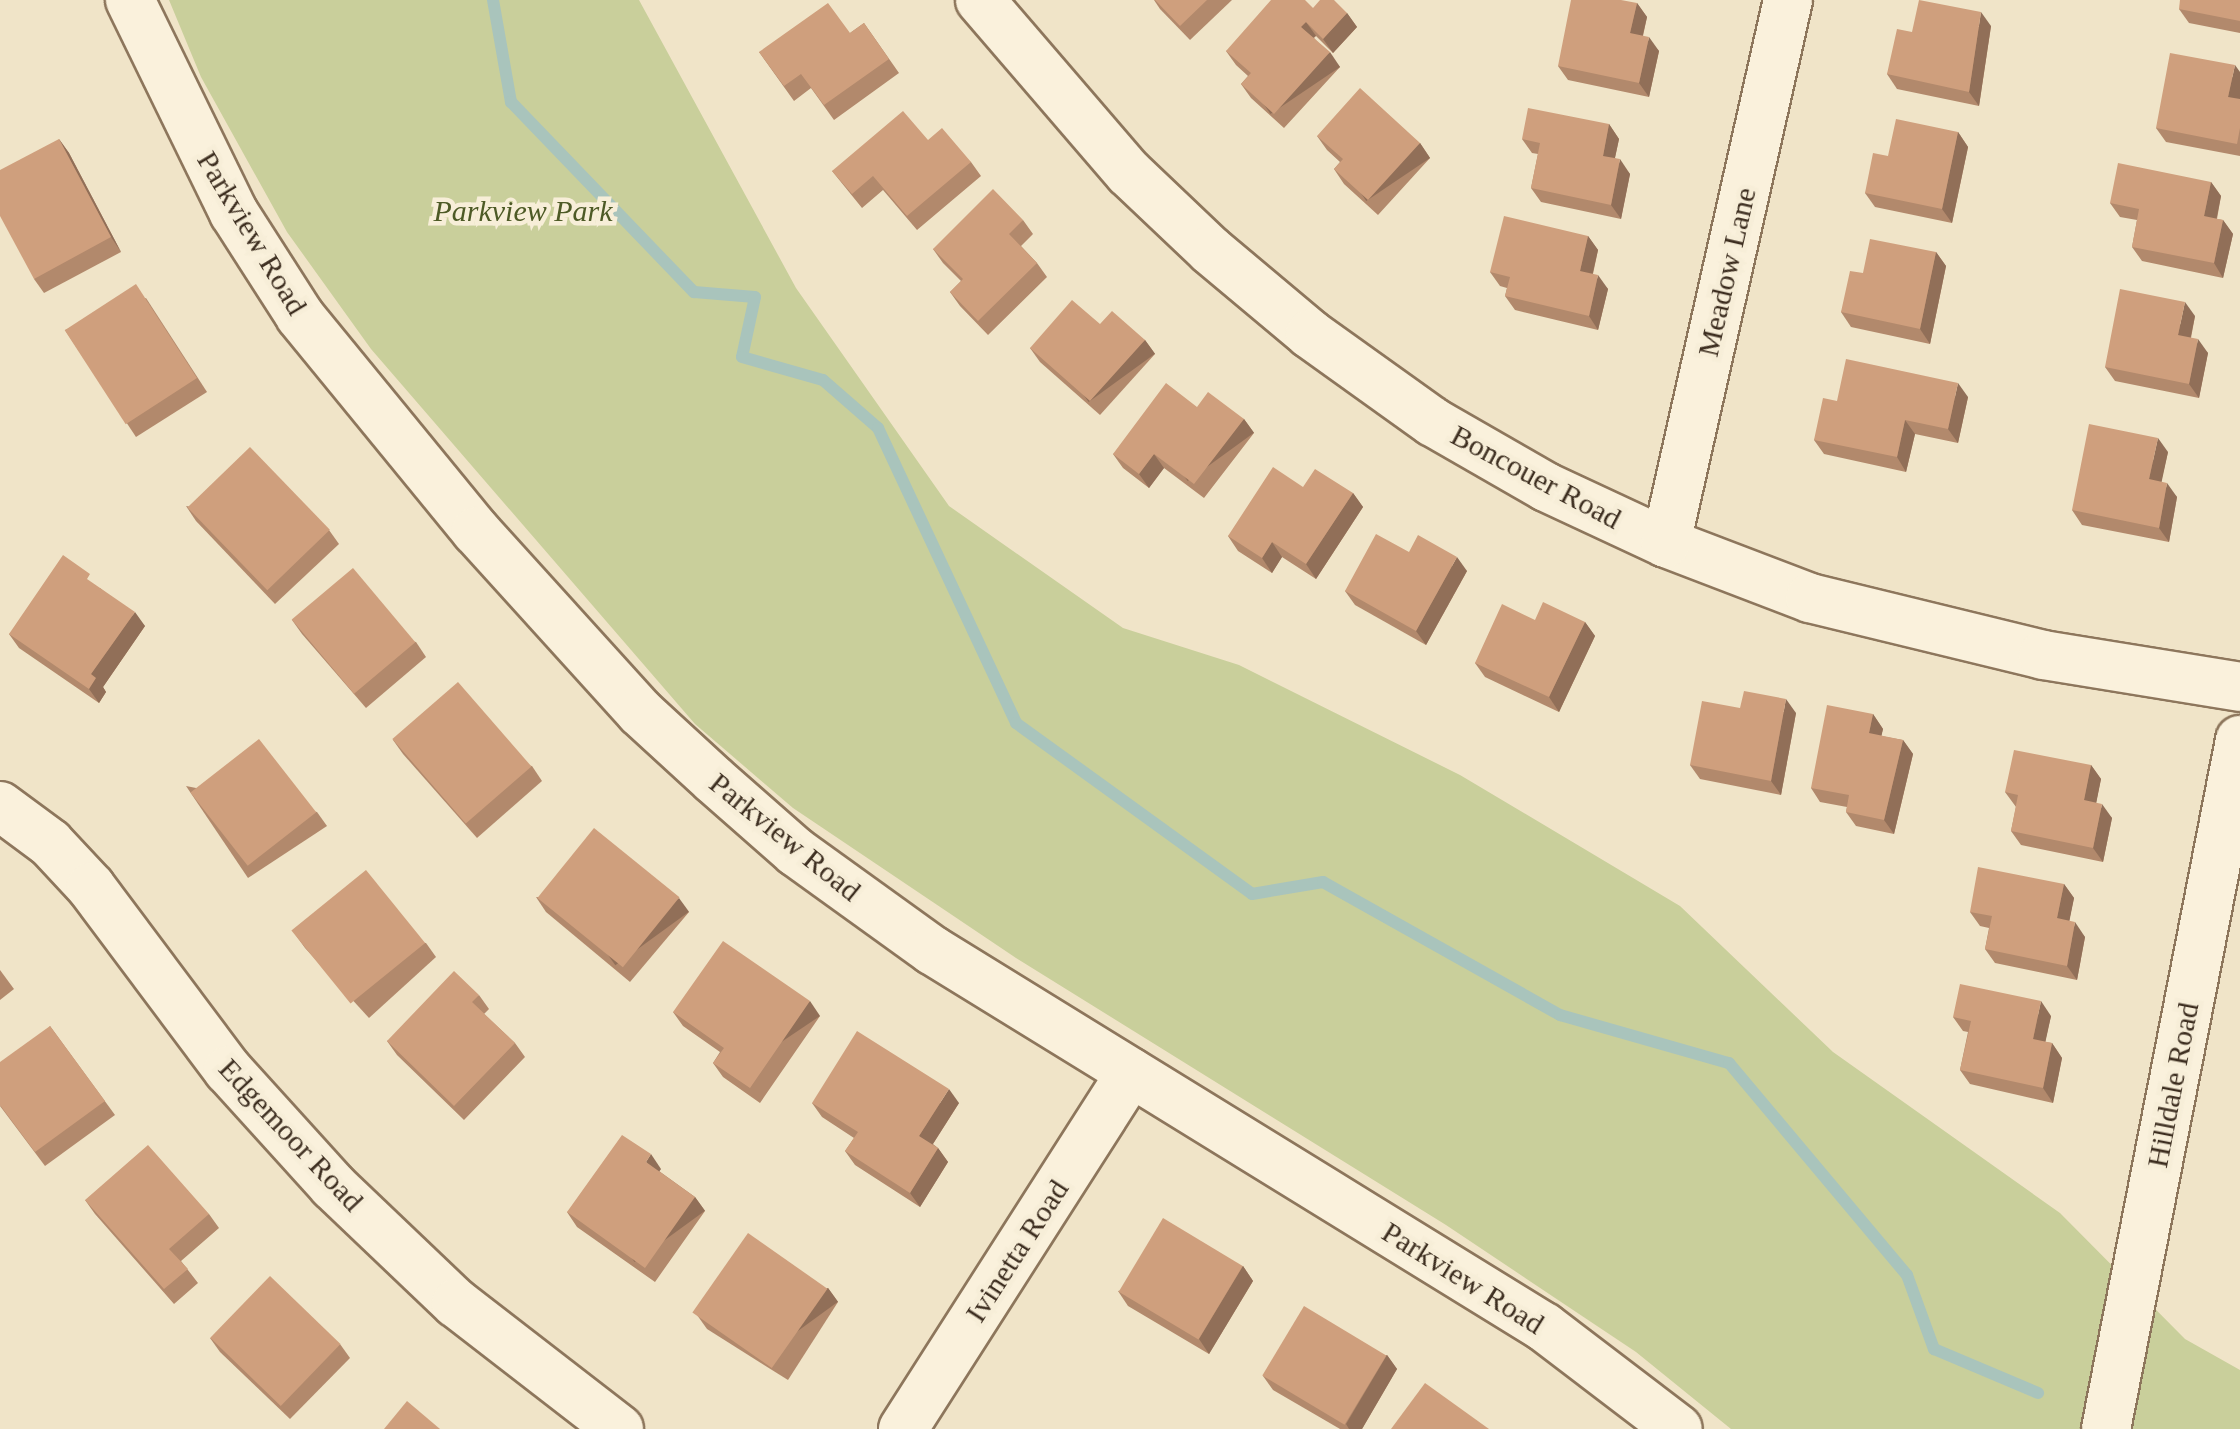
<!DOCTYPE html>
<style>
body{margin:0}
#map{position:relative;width:2240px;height:1429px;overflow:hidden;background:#f0e4c8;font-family:Georgia,serif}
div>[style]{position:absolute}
.green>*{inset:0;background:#c9cf9b}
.stream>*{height:12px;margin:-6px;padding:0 6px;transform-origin:6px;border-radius:6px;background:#a9c4bc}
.roads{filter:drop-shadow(2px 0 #8d765c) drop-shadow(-2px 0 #8d765c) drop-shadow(0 2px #8d765c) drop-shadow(0 -2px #8d765c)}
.minor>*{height:48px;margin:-24px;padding:0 24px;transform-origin:24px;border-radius:24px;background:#faf1dc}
.wall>*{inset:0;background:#b2896c}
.shaded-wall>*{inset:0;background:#916f58;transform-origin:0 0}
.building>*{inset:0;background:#cf9f7d;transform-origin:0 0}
span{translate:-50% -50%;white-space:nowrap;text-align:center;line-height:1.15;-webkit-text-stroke:9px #f7eed8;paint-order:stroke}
.park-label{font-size:30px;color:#4d5a26;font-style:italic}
.street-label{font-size:30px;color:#3d2e20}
</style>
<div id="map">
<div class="green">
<i style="clip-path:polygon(169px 0,639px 0,796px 288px,949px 506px,1123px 628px,1239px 665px,1460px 775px,1680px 906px,1833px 1052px,2060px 1213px,2185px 1339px,2240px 1370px,2240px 1429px,1731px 1429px,1636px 1352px,1446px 1225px,1016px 958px,793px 808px,695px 724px,371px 349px,287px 232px,201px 77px)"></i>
</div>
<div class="stream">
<i style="left:493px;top:0;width:104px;rotate:80deg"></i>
<i style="left:511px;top:102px;width:264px;rotate:46.1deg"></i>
<i style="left:694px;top:292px;width:61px;rotate:4.7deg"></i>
<i style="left:755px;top:297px;width:61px;rotate:102.2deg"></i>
<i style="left:742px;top:357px;width:84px;rotate:15.9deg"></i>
<i style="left:823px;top:380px;width:73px;rotate:41.1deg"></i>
<i style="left:878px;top:428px;width:326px;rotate:64.9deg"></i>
<i style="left:1016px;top:723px;width:291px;rotate:35.9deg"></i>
<i style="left:1252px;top:894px;width:72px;rotate:-9.6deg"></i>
<i style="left:1323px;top:882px;width:272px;rotate:29.3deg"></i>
<i style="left:1560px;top:1015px;width:176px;rotate:15.9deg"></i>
<i style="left:1729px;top:1063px;width:277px;rotate:50deg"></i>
<i style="left:1907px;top:1275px;width:79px;rotate:70deg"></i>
<i style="left:1934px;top:1349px;width:113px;rotate:22.9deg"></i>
</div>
<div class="roads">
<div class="minor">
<i style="left:130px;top:0;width:237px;rotate:64deg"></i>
<i style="left:234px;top:213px;width:122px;rotate:57.3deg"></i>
<i style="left:300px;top:316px;width:278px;rotate:50.7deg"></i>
<i style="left:476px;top:531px;width:244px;rotate:47.8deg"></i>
<i style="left:640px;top:712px;width:100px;rotate:42.6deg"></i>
<i style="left:714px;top:780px;width:109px;rotate:41.3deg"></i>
<i style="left:796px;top:852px;width:168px;rotate:35.8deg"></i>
<i style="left:932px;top:950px;width:719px;rotate:31.63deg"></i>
<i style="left:1544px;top:1327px;width:168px;rotate:37.3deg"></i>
<i style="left:980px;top:0;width:228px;rotate:49.3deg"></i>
<i style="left:1129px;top:173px;width:112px;rotate:43.5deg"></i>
<i style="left:1210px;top:250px;width:131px;rotate:40deg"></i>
<i style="left:1310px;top:334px;width:151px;rotate:35.6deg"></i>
<i style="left:1433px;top:422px;width:130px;rotate:29.9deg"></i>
<i style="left:1546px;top:487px;width:132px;rotate:25deg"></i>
<i style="left:1666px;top:543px;width:154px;rotate:20.9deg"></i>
<i style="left:1810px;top:598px;width:240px;rotate:13.7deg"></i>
<i style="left:2043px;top:655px;width:200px;rotate:9.2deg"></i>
<i style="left:1666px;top:543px;width:557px;rotate:-77.34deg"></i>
<i style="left:0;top:806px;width:62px;rotate:36.5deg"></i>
<i style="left:50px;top:843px;width:60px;rotate:47deg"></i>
<i style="left:91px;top:887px;width:229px;rotate:53.2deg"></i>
<i style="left:228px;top:1070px;width:156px;rotate:47.8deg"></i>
<i style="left:333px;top:1186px;width:170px;rotate:43.6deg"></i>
<i style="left:456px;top:1303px;width:206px;rotate:37.7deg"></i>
<i style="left:903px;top:1429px;width:423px;rotate:-57.4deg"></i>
<i style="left:2106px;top:1429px;width:702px;rotate:-78.99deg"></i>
</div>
</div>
<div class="wall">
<i style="clip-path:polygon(1154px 0,1232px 0,1190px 40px,1160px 9px)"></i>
<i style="clip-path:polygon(2240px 0,2240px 33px,2189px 23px,2179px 9px)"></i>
<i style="clip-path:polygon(1637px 3px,1647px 17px,1643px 36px,1659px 51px,1649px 97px,1568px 80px,1558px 66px)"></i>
<i style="clip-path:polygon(1313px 8px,1347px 13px,1357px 27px,1333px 53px,1316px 36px,1314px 38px,1340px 67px,1284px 128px,1251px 98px,1241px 84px,1248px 76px,1236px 65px,1226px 51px)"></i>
<i style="clip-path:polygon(864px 23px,899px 73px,834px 120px,811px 88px,794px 101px,759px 52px,850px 33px)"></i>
<i style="clip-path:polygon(1991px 26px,1979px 106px,1897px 89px,1887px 74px,1912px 32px)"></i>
<i style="clip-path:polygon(2240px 72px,2240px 156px,2166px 142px,2156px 128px)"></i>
<i style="clip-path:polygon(1609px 124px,1619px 139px,1615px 158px,1630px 174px,1621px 219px,1541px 202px,1531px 188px,1538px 154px,1532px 153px,1522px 139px)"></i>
<i style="clip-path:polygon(1958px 132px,1968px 147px,1952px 223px,1875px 207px,1865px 193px,1888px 156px)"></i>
<i style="clip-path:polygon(1317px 136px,1420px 143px,1430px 158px,1378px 215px,1344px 184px,1334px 169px,1340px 162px,1327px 150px)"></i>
<i style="clip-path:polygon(59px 139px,69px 153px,121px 252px,44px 293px,34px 279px)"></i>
<i style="clip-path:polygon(928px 140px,971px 162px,981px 176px,917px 230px,883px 190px,862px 208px,832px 171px)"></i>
<i style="clip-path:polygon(2211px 182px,2221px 196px,2217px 219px,2223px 220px,2233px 234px,2223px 278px,2142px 261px,2132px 247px,2137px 220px,2120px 217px,2110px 203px)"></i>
<i style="clip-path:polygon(1023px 220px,1033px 234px,1021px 246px,1037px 263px,1047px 277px,988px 335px,960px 306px,950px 292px,961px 281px,943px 263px,933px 249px)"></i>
<i style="clip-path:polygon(1588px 236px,1598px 250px,1593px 274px,1608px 289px,1598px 330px,1515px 310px,1505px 296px,1507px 288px,1500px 286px,1490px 272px)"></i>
<i style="clip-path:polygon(1936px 252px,1946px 266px,1930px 344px,1851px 327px,1841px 312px,1863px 273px)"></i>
<i style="clip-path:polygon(146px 298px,207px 392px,136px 437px,65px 330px)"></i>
<i style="clip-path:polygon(2195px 316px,2191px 338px,2208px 353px,2199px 398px,2115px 381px,2105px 367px)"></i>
<i style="clip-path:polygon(1100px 324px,1145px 340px,1155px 354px,1100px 415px,1040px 362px,1030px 348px)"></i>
<i style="clip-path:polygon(1968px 397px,1958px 443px,1915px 434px,1906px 472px,1824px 454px,1814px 440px,1837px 401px)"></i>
<i style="clip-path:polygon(1197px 407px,1244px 419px,1254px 433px,1204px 498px,1164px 468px,1149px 488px,1123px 468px,1113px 454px)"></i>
<i style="clip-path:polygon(2168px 452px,2161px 482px,2177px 497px,2169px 542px,2082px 525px,2072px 510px)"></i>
<i style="clip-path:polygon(1303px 487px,1353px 493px,1363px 507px,1316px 579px,1282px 557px,1272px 573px,1238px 551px,1228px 536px)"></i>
<i style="clip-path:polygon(186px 506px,329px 530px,339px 544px,275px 604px,196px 521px)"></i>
<i style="clip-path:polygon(1409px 552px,1467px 571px,1426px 645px,1355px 605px,1345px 591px)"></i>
<i style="clip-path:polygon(100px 588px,145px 626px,103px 687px,106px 692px,99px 703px,19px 648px,9px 634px)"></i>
<i style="clip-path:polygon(292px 620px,416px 642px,426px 657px,366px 708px,302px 634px)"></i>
<i style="clip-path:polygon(1535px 620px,1585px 622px,1595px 636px,1559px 712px,1485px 677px,1475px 663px)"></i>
<i style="clip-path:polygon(1740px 708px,1796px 713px,1781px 795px,1700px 779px,1690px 765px)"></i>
<i style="clip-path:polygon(1873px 714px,1883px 729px,1881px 736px,1903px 740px,1913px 754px,1894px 834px,1856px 826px,1846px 812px,1847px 807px,1820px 802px,1811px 788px)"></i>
<i style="clip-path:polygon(393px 740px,532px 766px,542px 781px,477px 838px,403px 754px)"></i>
<i style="clip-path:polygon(2091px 765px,2101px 779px,2096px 803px,2112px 818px,2103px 862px,2021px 845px,2011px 831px,2016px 807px,2005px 792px)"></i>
<i style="clip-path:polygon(186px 786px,317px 812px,327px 826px,248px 878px)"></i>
<i style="clip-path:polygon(2064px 884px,2074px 898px,2069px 921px,2085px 937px,2077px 980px,1995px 963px,1985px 949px,1989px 928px,1980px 926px,1970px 912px)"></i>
<i style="clip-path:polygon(536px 897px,689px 912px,630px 982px,546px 912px)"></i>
<i style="clip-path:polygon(295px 934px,426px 943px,436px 957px,369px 1018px,305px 948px)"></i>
<i style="clip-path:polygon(0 970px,14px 989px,0 1000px)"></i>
<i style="clip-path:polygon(479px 995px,489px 1009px,484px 1014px,515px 1043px,525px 1057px,464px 1120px,397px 1055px,387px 1041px)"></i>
<i style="clip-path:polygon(673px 1012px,820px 1016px,760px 1103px,723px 1077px,713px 1063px,720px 1052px,683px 1026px)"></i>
<i style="clip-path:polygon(2051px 1016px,2045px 1042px,2052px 1043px,2062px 1058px,2053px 1103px,1970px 1084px,1960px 1070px,1968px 1032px,1963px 1031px,1953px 1017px)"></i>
<i style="clip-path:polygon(50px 1026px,115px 1115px,45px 1166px,0 1106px)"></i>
<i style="clip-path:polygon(812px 1103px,959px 1103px,933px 1144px,938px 1148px,948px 1162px,920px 1207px,855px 1165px,845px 1151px,854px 1138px,822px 1117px)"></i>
<i style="clip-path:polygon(661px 1169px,659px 1171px,695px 1197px,705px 1211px,655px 1282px,577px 1227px,567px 1212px)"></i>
<i style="clip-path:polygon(85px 1200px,209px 1214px,219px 1228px,181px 1261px,198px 1283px,174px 1304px,95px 1214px)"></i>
<i style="clip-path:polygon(1243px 1266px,1253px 1281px,1209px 1354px,1128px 1306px,1118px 1291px)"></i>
<i style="clip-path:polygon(828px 1288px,838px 1302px,788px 1380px,707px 1329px,697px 1315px)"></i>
<i style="clip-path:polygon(210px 1338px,340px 1344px,350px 1358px,290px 1419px,220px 1352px)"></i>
<i style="clip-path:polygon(1387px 1355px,1397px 1369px,1362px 1429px,1340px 1429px,1273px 1390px,1263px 1376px)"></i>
</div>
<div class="shaded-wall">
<i style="clip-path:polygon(1637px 3px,1647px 17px,1640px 47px,1630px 33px)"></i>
<i style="clip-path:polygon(1981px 12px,1991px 26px,1979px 106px,1969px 92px)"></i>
<i style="clip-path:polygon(1347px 13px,1357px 27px,1333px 53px,1323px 39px)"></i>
<i style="left:1306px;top:22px;width:17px;height:7px;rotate:54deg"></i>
<i style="clip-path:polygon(1649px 37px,1659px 51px,1649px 97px,1639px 83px)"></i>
<i style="left:1330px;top:52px;width:18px;height:84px;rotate:56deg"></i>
<i style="clip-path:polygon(2235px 65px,2240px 72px,2240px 102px,2228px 97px)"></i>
<i style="clip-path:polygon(1609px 124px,1619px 139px,1612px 171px,1603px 156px)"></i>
<i style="clip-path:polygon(1958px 132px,1968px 147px,1952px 223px,1942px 209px)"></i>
<i style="clip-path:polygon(59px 139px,69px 153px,121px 252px,111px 237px)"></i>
<i style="left:1420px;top:143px;width:18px;height:77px;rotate:56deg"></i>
<i style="clip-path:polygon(1620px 159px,1630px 174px,1621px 219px,1611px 205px)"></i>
<i style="clip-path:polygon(2211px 182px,2221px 196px,2214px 231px,2204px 216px)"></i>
<i style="clip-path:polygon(2223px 220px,2233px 234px,2223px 278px,2214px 263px)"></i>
<i style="clip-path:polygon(1588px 236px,1598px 250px,1590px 285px,1580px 271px)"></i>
<i style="clip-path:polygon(1936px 252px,1946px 266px,1930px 344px,1920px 329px)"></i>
<i style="clip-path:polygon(1598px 275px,1608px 289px,1598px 330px,1589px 316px)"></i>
<i style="clip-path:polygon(2185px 302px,2195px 316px,2188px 350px,2178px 335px)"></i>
<i style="clip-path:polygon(2198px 339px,2208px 353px,2199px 398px,2189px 384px)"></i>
<i style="left:1145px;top:340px;width:17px;height:82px;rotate:54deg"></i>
<i style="clip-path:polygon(1958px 383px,1968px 397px,1958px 443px,1948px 429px)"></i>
<i style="left:1244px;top:419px;width:17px;height:82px;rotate:54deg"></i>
<i style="clip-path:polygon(1905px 420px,1915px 434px,1906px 472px,1897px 457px)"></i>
<i style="clip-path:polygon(2158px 438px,2168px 452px,2159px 494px,2149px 479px)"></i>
<i style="clip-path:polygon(1154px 454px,1164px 468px,1149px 488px,1139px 474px)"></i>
<i style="clip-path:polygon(2167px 483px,2177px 497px,2169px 542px,2159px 528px)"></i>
<i style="clip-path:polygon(1353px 493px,1363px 507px,1316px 579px,1306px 564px)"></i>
<i style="clip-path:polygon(1272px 542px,1282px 557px,1272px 573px,1262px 558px)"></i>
<i style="clip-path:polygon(1457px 557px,1467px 571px,1426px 645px,1416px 631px)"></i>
<i style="clip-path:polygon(135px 612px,145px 626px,103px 687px,106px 692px,99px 703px,89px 689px,91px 674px)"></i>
<i style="clip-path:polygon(1585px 622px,1595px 636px,1559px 712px,1549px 697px)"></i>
<i style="clip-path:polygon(1786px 699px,1796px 713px,1781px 795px,1771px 781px)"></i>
<i style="clip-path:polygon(1873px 714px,1883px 729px,1879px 747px,1869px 733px)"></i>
<i style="clip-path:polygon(1903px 740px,1913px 754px,1894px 834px,1884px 820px)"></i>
<i style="clip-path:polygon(2091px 765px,2101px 779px,2094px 814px,2084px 800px)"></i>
<i style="clip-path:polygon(2102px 804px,2112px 818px,2103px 862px,2093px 848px)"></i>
<i style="clip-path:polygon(2064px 884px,2074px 898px,2067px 933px,2057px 918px)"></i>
<i style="left:679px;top:898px;width:17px;height:91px;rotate:54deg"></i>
<i style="clip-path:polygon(2075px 922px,2085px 937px,2077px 980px,2067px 966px)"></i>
<i style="left:810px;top:1001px;width:18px;height:106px;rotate:56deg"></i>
<i style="clip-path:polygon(2041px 1001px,2051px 1016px,2043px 1053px,2033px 1039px)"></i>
<i style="clip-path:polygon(2052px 1043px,2062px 1058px,2053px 1103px,2043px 1088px)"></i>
<i style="clip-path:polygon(949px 1089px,959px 1103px,929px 1150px,919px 1136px)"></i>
<i style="clip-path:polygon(938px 1148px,948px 1162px,920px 1207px,910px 1193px)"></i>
<i style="clip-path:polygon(651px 1154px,661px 1169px,656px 1176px,646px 1162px)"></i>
<i style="left:695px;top:1197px;width:17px;height:87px;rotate:54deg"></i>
<i style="clip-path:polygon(1243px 1266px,1253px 1281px,1209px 1354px,1199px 1339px)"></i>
<i style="left:828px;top:1288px;width:17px;height:93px;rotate:54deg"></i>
<i style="clip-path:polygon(1387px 1355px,1397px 1369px,1362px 1429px,1349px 1429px,1346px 1424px)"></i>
</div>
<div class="building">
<i style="clip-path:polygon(1155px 0,1207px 0,1180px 26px)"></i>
<i style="clip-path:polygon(1271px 0,1305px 0,1313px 8px,1320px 0,1334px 0,1347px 13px,1323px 39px,1306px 22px,1301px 27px,1330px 52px,1274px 114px,1241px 84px,1251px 73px,1226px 51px)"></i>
<i style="clip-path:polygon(1571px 0,1621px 0,1637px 3px,1630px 33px,1649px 37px,1639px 83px,1558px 66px)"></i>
<i style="clip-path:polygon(1919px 0,1981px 12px,1969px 92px,1887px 74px,1897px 29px,1912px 32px)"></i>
<i style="clip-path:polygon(2180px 0,2240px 0,2240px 21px,2179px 9px)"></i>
<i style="clip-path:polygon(828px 3px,850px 33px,864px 23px,889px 59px,824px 105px,801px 74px,784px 86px,759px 52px)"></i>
<i style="clip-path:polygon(2170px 53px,2235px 65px,2228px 97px,2240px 99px,2240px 128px,2237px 144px,2156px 128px)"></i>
<i style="clip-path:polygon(1360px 88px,1420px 143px,1368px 200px,1334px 169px,1343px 159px,1317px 136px)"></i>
<i style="clip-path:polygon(1528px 108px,1609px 124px,1603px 156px,1620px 159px,1611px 205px,1531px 188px,1540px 143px,1522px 139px)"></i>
<i style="clip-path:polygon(903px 111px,928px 140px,942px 128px,971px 162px,907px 216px,873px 176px,852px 194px,832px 171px)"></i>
<i style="clip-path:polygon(1896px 119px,1958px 132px,1942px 209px,1865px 193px,1873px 153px,1888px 156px)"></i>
<i style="clip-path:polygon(59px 139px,111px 237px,34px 279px,0 216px,0 170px)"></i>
<i style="clip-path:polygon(2118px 163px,2211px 182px,2204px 216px,2223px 220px,2214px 263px,2132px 247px,2139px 209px,2110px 203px)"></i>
<i style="clip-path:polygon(993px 189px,1023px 220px,1009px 234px,1037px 263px,978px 321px,950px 292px,963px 279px,933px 249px)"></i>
<i style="clip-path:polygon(1504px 216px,1588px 236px,1580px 271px,1598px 275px,1589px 316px,1505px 296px,1510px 277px,1490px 272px)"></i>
<i style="clip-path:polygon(1870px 239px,1936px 252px,1920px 329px,1841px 312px,1850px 271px,1863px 273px)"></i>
<i style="left:136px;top:284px;width:112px;height:85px;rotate:57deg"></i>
<i style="clip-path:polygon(2120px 289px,2185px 302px,2178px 335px,2198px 339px,2189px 384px,2105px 367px)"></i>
<i style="clip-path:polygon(1072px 300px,1100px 324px,1112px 311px,1145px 340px,1090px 401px,1030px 348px)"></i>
<i style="clip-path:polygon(1846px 359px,1958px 383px,1948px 429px,1905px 420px,1897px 457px,1814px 440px,1823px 398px,1837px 401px)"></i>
<i style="clip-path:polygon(1166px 383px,1197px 407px,1208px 392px,1244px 419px,1194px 484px,1154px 454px,1139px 474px,1113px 454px)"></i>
<i style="clip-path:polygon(2089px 424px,2158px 438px,2149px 479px,2167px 483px,2159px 528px,2072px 510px)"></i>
<i style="left:250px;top:447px;width:115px;height:87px;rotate:46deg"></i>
<i style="clip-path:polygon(1273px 467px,1303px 487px,1315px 469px,1353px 493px,1306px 564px,1272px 542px,1262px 558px,1228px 536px)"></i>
<i style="clip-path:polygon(1376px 534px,1409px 552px,1418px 535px,1457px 557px,1416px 631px,1345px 591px)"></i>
<i style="clip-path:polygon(63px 555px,90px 574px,87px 579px,135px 612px,91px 674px,96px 678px,89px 689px,9px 634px)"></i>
<i style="left:353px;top:568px;width:97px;height:80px;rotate:50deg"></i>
<i style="clip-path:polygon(1543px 602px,1585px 622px,1549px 697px,1475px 663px,1502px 604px,1535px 620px)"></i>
<i style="left:458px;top:682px;width:112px;height:87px;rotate:49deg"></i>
<i style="clip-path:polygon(1744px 691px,1786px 699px,1771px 781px,1690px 765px,1702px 701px,1740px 708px)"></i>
<i style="clip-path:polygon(1827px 705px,1873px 714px,1869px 733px,1903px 740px,1884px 820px,1846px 812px,1849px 795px,1811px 788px)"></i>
<i style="left:259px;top:739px;width:93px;height:87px;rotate:52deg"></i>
<i style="clip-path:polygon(2014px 750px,2091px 765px,2084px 800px,2102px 804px,2093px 848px,2011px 831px,2018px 795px,2005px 792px)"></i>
<i style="left:594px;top:828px;width:110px;height:90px;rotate:39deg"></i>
<i style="clip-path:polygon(1978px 867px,2064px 884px,2057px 918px,2075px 922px,2067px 966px,1985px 949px,1992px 916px,1970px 912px)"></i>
<i style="left:366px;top:870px;width:94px;height:96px;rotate:51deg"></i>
<i style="clip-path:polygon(723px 941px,810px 1001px,750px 1088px,713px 1063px,724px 1048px,673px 1012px)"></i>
<i style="clip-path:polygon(454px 971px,479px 995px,472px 1002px,515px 1043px,454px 1106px,387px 1041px)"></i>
<i style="clip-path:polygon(1960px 984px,2041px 1001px,2033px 1039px,2052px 1043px,2043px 1088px,1960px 1070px,1971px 1021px,1953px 1017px)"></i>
<i style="clip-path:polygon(50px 1026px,105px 1101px,35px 1152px,0 1105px,0 1062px)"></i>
<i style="clip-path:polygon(857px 1031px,949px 1089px,919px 1136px,938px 1148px,910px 1193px,845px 1151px,858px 1132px,812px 1103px)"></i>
<i style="clip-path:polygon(622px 1135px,651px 1154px,646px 1162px,695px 1197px,645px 1268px,567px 1212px)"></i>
<i style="clip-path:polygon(148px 1145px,209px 1214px,169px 1249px,188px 1269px,164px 1289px,85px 1200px)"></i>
<i style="left:1163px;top:1218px;width:93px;height:86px;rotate:31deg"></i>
<i style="left:748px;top:1233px;width:97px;height:97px;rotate:35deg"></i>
<i style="left:270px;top:1276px;width:98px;height:86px;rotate:44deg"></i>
<i style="left:1304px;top:1306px;width:96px;height:81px;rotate:31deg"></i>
<i style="clip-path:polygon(1425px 1383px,1489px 1429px,1391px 1429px)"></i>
<i style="clip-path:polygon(407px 1401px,440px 1429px,384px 1429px)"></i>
</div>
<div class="park-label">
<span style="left:523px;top:211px">Parkview Park</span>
</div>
<div class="street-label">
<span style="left:252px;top:233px;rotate:59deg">Parkview Road</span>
<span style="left:1727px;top:272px;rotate:-77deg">Meadow Lane</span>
<span style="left:1536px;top:477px;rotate:28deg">Boncouer Road</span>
<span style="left:785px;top:837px;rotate:39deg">Parkview Road</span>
<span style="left:2173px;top:1085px;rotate:-79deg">Hilldale Road</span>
<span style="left:291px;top:1135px;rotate:47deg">Edgemoor Road</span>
<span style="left:1017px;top:1251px;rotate:-57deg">Ivinetta Road</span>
<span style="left:1463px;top:1278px;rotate:32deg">Parkview Road</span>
</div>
</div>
